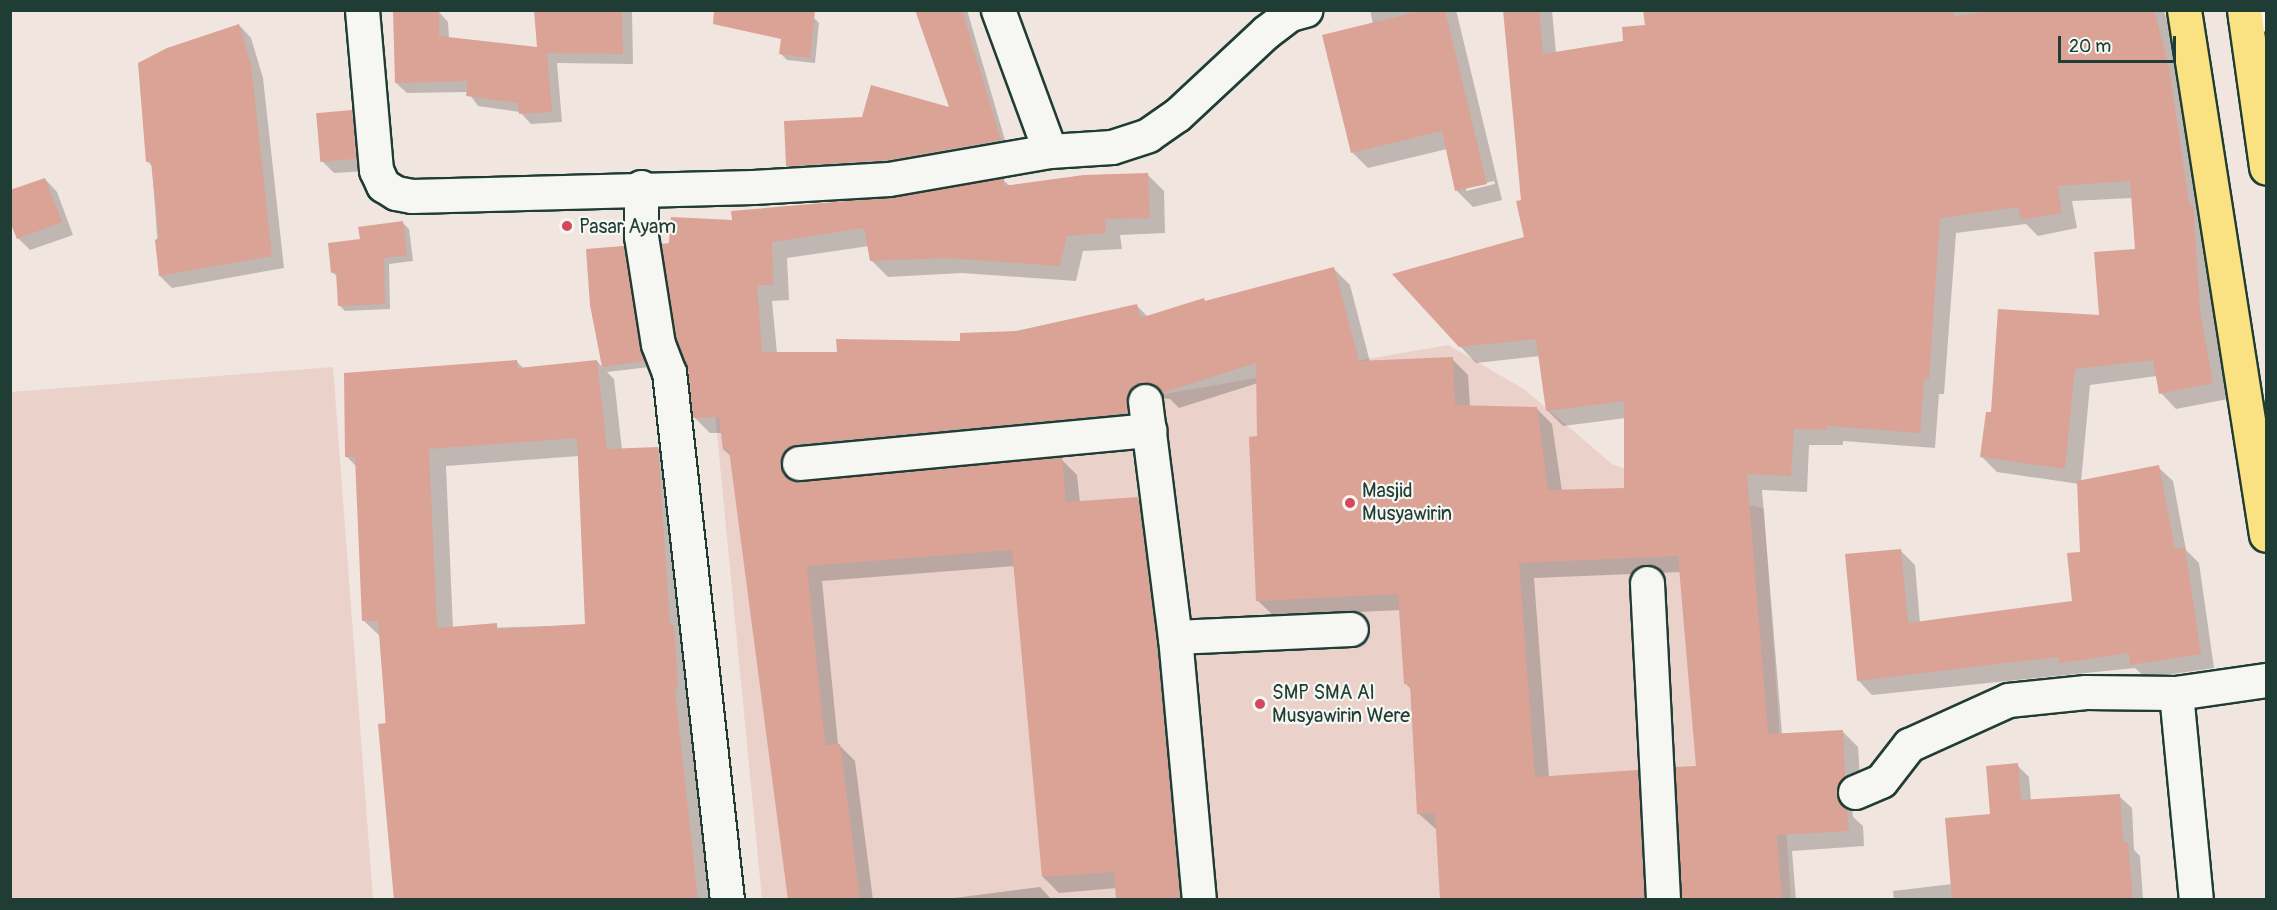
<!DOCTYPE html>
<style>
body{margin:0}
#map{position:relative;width:2277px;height:910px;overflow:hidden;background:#f1e5e0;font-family:Pangolin,sans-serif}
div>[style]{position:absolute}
.built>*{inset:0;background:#ead1ca}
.shadow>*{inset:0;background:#0003}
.building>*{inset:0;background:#dba296;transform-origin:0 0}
.roads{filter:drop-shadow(2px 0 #1f3d34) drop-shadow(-2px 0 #1f3d34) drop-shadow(0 2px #1f3d34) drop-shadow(0 -2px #1f3d34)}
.minor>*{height:33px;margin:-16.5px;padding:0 16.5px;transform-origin:16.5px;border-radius:16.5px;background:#f6f6f2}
.highway>*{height:33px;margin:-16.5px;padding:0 16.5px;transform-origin:16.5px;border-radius:16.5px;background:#fae181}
.dots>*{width:16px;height:16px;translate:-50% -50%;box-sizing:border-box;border:3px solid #f6f6f2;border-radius:50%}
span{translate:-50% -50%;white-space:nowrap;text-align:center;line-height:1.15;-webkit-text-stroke:4.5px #f6f6f2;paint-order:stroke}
.poi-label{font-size:20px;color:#1f3d34}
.left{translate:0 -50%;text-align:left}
.frame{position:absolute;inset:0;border:12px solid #1f3d34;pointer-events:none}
.scale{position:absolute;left:2058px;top:36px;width:118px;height:27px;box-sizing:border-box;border:3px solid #1f3d34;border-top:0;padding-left:8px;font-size:18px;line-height:21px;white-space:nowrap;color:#1f3d34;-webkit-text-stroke:4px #f6f6f2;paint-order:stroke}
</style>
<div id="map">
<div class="built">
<i style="clip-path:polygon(1163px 340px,1164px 394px,1448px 345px,1524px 389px,1612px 464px,1692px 494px,1764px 508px,1791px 899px,762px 899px,712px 382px)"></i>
<i style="clip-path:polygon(333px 367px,373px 899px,11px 899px,11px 392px)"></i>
</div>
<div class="shadow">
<i style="clip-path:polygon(536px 10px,632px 10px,633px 64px,557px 63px,562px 122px,531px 124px,520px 112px,478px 106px,468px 92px,407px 93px,396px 83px,438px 11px,448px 22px,449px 38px,539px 49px)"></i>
<i style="clip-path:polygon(917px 10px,967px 10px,1007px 147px,895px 167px,795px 173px,788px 166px,863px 118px,951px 109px)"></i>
<i style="clip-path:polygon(evenodd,1370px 10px,1456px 10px,1502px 200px,1473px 207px,1457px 191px,1447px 149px,1368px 168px,1352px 152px,1373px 24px,1370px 10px,1494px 181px,1495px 184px,1466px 191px,1466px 187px,1494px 181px)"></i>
<i style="clip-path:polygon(1505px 10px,1552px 10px,1556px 53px,1624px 42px,1647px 26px,1644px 10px,2164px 10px,2184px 84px,2208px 221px,2215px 328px,2228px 399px,2176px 409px,2161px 393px,2157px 376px,2090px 385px,2081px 482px,2158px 467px,2173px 481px,2186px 550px,2199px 563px,2214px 668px,2146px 678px,2135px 668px,1872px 695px,1858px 680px,1900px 550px,1915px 565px,1920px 623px,2074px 602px,2081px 553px,2079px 484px,1997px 472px,1981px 456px,1993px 414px,2100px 316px,2136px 250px,2132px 198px,2072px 201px,2077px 228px,2038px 236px,2026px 224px,1956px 233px,1944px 394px,1939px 394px,1935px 448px,1843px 441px,1843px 445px,1809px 445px,1807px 492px,1762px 490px,1782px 734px,1842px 731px,1858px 747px,1861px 793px,1852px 807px,1853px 817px,1863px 826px,1864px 846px,1792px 851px,1796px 900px,1683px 900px,1697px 767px,1681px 572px,1534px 578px,1549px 777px,1637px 771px,1653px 787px,1659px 900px,1441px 900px,1437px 830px,1419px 814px,1412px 690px,1405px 683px,1401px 610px,1274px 616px,1258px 601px,1258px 383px,1179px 408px,1170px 399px,1158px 398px,1143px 429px,798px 471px,796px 482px,1061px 459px,1077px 475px,1080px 503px,1138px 499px,1154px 515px,1195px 900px,1118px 900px,1117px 888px,1059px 893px,1043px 877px,1015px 566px,822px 581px,838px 744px,855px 761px,873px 900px,789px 900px,732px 457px,724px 450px,722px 433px,710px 433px,694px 417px,733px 222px,1003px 180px,1010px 186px,1148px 175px,1164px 191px,1165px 233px,1120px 235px,1122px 249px,1083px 251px,1076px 281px,962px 273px,888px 277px,872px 261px,869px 246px,787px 258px,789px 300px,772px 301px,777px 353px,838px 353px,962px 342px,1137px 306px,1148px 317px,1334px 269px,1350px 285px,1370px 362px,1452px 359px,1468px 375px,1470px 407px,1536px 408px,1552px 424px,1562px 491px,1625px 489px,1626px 418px,1563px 426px,1547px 410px,1540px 356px,1476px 363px,1460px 346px,1525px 238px)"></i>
<i style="clip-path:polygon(813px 17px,819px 23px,815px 63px,787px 60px,781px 54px)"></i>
<i style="clip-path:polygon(239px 25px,251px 38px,263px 78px,284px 268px,172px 288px,160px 276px,152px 166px,148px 162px)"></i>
<i style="clip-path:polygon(351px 111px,364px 123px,368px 171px,334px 173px,322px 161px)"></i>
<i style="clip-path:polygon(45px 179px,57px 192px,73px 235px,30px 250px,18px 238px)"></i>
<i style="clip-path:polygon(403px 223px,409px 229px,413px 261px,389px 264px,390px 309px,345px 311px,339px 305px,338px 277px,332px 272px,361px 240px)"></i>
<i style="clip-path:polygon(evenodd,623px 248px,629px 254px,650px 367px,607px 372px,614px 379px,622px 450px,658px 448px,675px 466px,714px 900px,395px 900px,381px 637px,364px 621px,357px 467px,346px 456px,516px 361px,524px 369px,597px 361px,603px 368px,592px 305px,623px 248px,579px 456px,587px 625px,453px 629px,446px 466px,579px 456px)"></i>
<i style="clip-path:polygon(2017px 765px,2029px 777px,2031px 801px,2119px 796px,2132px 808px,2134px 850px,2140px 856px,2143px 900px,1894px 900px,1893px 891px,1952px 884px)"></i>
<i style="clip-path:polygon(1040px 887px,1052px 900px,939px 900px)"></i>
</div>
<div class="building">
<i style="clip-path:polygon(393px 10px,439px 10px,439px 36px,537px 47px,534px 10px,622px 10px,623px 54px,547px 53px,552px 112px,519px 114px,518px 103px,466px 96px,468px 81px,395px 83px)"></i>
<i style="clip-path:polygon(714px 10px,815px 10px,810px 58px,779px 54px,781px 39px,713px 24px)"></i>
<i style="clip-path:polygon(915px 10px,962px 10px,1001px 140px,887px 160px,786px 166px,784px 121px,862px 117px,871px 85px,949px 107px)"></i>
<i style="clip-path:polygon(1424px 10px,1445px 10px,1487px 184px,1455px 191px,1442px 131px,1351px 153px,1322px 35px)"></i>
<i style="clip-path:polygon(1503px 10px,1539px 10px,1543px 54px,1623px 41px,1622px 27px,1645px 25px,1643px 10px,1954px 10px,1954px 16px,2000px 10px,2154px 10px,2169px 67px,2189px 204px,2193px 204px,2200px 311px,2213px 383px,2159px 394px,2153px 360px,2075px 369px,2065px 469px,1980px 457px,1986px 412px,1991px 412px,1998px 309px,2099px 315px,2094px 252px,2135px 249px,2130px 181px,2057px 186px,2062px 213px,2021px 220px,2018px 207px,1940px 218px,1929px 379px,1924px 379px,1920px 433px,1827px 426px,1827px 430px,1794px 429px,1791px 476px,1747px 474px,1768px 734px,1843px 730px,1845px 776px,1836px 790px,1838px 800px,1847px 809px,1849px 831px,1777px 835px,1782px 900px,1682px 900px,1675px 767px,1696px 766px,1678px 556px,1519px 563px,1535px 777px,1638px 770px,1644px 900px,1440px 900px,1435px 813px,1417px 814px,1410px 684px,1404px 684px,1398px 594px,1256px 601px,1249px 437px,1257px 436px,1256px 363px,1161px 393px,1153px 384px,1142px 383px,1128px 393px,1128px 413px,797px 444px,782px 455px,780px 465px,784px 474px,800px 482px,1062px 457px,1066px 502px,1138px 497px,1156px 639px,1180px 900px,1116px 900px,1114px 872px,1042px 877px,1012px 550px,807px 566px,825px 745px,840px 744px,860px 900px,788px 900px,729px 450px,723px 450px,719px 417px,693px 418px,688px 370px,676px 339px,661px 244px,669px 243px,671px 217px,732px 220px,731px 211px,892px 197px,1004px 178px,1004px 186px,1084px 175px,1148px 173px,1150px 218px,1105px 219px,1106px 233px,1067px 236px,1060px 266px,945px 258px,870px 261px,864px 228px,772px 242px,773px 285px,757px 285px,762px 352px,837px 352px,836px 339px,960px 341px,960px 333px,1017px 331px,1137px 304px,1140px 318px,1204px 298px,1205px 301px,1334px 267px,1359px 361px,1453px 357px,1455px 405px,1537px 407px,1548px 490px,1624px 488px,1624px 401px,1546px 411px,1536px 339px,1459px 347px,1392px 274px,1524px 237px,1516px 201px,1521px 200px)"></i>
<i style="clip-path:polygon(239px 24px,251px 64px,272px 256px,159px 276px,155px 240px,159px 238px,151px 162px,146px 162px,138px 63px,167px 48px)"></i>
<i style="left:352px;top:110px;width:49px;height:36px;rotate:85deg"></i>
<i style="clip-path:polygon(45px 178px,62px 222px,17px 239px,10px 222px,10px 190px)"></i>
<i style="clip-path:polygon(403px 221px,407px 255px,384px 258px,385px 304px,338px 306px,336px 272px,331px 273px,328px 243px,360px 239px,358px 227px)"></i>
<i style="clip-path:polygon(624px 246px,645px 361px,602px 367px,590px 305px,586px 249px)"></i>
<i style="clip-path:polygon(evenodd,517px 360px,518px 368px,597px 360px,607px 449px,658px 447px,670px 625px,674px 625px,678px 689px,675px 690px,698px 900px,394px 900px,378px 724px,386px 723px,378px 621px,362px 621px,355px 457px,345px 457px,344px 373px,517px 360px,577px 438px,585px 624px,497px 629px,497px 623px,437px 628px,429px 449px,577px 438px)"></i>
<i style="clip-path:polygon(2159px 465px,2175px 549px,2185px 547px,2201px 654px,2130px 665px,2129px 653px,2059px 663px,2058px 657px,1857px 681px,1845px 554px,1901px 549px,1908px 623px,2072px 601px,2067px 553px,2080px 552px,2077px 481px)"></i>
<i style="clip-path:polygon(2018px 763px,2021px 800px,2120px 794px,2123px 842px,2128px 842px,2133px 900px,1952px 900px,1945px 818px,1990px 814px,1986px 766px)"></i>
</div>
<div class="roads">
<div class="minor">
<i style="left:362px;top:10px;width:161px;rotate:85deg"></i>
<i style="left:376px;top:170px;width:17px;rotate:65deg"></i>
<i style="left:383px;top:185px;width:15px;rotate:32deg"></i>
<i style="left:396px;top:193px;width:16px;rotate:11deg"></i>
<i style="left:412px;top:196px;width:341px;rotate:-1.5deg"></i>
<i style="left:753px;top:187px;width:136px;rotate:-3.4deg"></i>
<i style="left:889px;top:179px;width:163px;rotate:-9.9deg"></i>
<i style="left:1050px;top:151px;width:62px;rotate:-3.7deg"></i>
<i style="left:1112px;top:147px;width:38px;rotate:-18deg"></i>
<i style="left:1148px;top:135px;width:35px;rotate:-35deg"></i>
<i style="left:1177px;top:115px;width:122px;rotate:-43deg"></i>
<i style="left:1266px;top:32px;width:30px;rotate:-37deg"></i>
<i style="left:1290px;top:14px;width:16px;rotate:-15deg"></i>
<i style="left:998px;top:10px;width:150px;rotate:69.8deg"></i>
<i style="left:2245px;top:17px;width:21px;rotate:-8deg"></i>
<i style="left:641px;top:187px;width:49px;rotate:90deg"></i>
<i style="left:641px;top:236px;width:109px;rotate:81.1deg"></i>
<i style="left:658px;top:344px;width:30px;rotate:69deg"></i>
<i style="left:669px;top:372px;width:531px;rotate:83.73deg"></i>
<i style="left:1145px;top:401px;width:238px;rotate:82.8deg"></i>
<i style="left:1175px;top:637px;width:264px;rotate:84.8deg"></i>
<i style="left:799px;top:463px;width:352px;rotate:-5.4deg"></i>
<i style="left:1647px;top:583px;width:317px;rotate:87.1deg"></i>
<i style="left:1175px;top:637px;width:176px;rotate:-2.6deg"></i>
<i style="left:2176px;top:693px;width:208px;rotate:84.5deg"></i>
<i style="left:1855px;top:792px;width:28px;rotate:-23deg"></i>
<i style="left:1881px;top:781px;width:46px;rotate:-52.1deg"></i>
<i style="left:1909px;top:745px;width:109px;rotate:-24.4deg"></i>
<i style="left:2008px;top:700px;width:78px;rotate:-5.9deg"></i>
<i style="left:2086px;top:692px;width:90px;rotate:0.6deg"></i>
<i style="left:2176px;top:693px;width:91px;rotate:-8.2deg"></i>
</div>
<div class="highway">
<i style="left:2184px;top:10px;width:531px;rotate:81.12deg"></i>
<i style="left:2244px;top:10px;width:159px;rotate:82deg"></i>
</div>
</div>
<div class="dots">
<i style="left:567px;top:226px;background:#d1495b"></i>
<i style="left:1350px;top:503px;background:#d1495b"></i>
<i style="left:1260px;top:704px;background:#d1495b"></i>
</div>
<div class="poi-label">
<span class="left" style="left:579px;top:226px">Pasar Ayam</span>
<span class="left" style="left:1362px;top:502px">Masjid<br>Musyawirin</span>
<span class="left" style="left:1272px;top:704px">SMP SMA Al<br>Musyawirin Were</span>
</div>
<div class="frame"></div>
<div class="scale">20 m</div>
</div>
